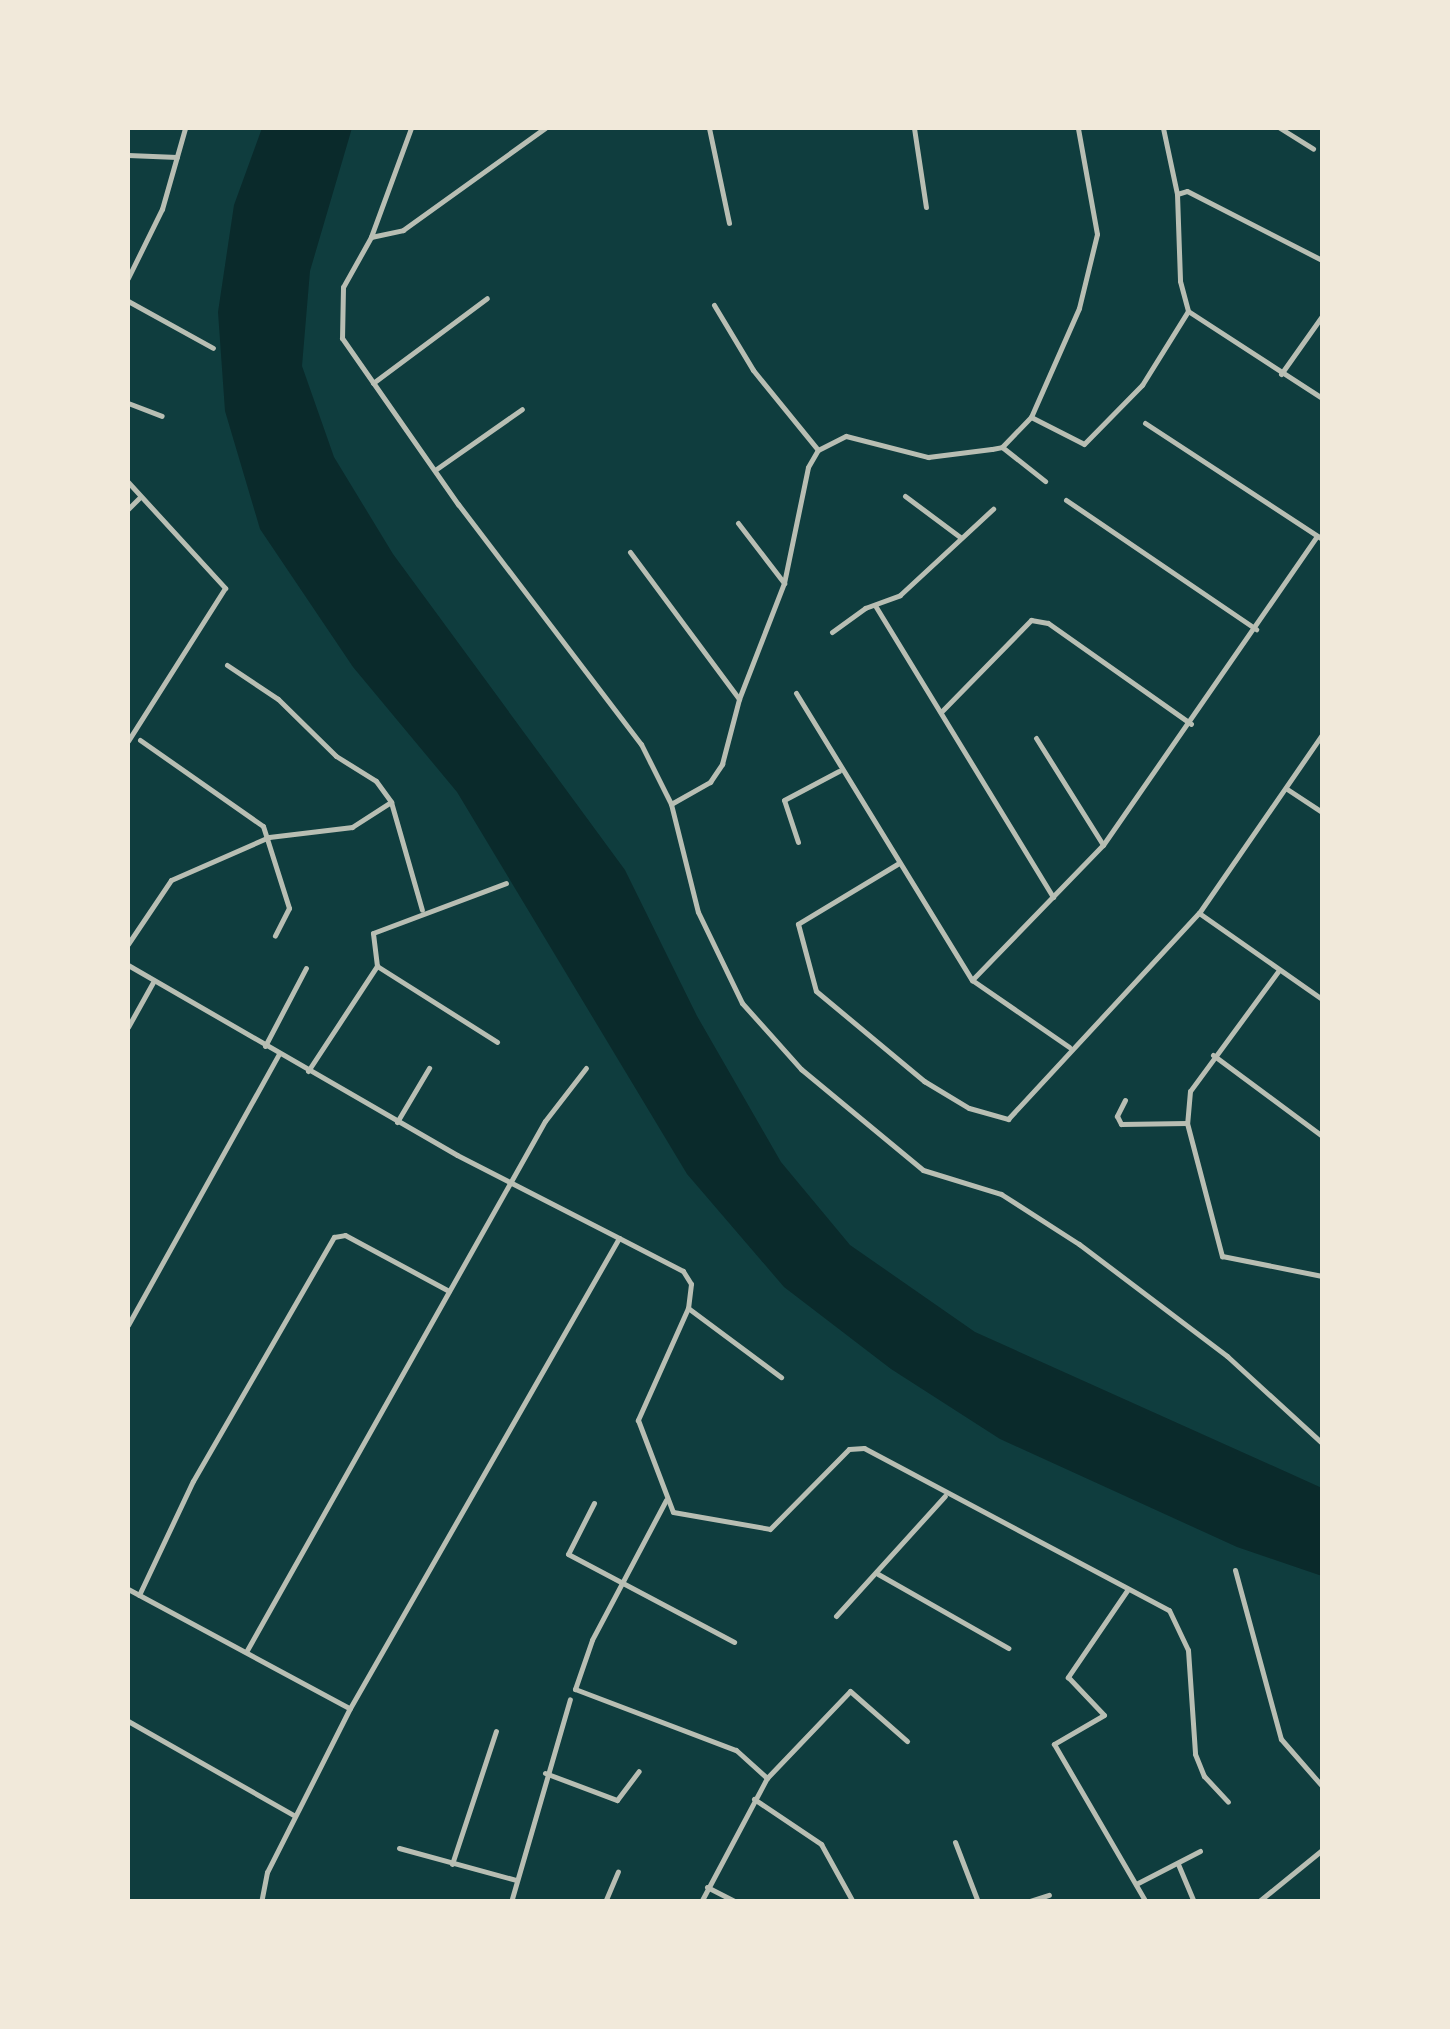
<!DOCTYPE html>
<style>
body{margin:0}
#map{position:relative;width:1450px;height:2029px;overflow:hidden;background:#0f3d3e;font-family:Commissioner,sans-serif}
div>[style]{position:absolute}
.water>*{inset:0;background:#0a2a2b}
.minor>*{height:5px;margin:-2.5px;padding:0 2.5px;transform-origin:2.5px;border-radius:2.5px;background:#b8beb3}
span{translate:-50% -50%;white-space:nowrap;text-align:center;line-height:1.15;-webkit-text-stroke:8px #f1e9da;paint-order:stroke}
.frame{position:absolute;inset:0;border:130px solid #f1e9da;pointer-events:none}
</style>
<div id="map">
<div class="water">
<i style="clip-path:polygon(262px 128px,352px 128px,310px 271px,302px 366px,334px 457px,393px 554px,625px 870px,697px 1016px,781px 1162px,850px 1245px,975px 1332px,1322px 1488px,1322px 1576px,1237px 1547px,1000px 1439px,891px 1369px,784px 1287px,687px 1174px,457px 792px,353px 667px,260px 529px,225px 411px,218px 312px,234px 205px)"></i>
</div>
<div class="minor">
<i style="left:411px;top:128px;width:116px;rotate:110.2deg"></i>
<i style="left:371px;top:237px;width:57px;rotate:119.2deg"></i>
<i style="left:343px;top:287px;width:51px;rotate:91.1deg"></i>
<i style="left:342px;top:338px;width:203px;rotate:55.1deg"></i>
<i style="left:458px;top:504px;width:302px;rotate:52.7deg"></i>
<i style="left:641px;top:744px;width:67px;rotate:63.4deg"></i>
<i style="left:671px;top:804px;width:111px;rotate:76deg"></i>
<i style="left:698px;top:912px;width:101px;rotate:64.2deg"></i>
<i style="left:742px;top:1003px;width:89px;rotate:48.2deg"></i>
<i style="left:801px;top:1069px;width:158px;rotate:39.6deg"></i>
<i style="left:923px;top:1170px;width:82px;rotate:17.1deg"></i>
<i style="left:1001px;top:1194px;width:93px;rotate:32.7deg"></i>
<i style="left:1079px;top:1244px;width:186px;rotate:37.1deg"></i>
<i style="left:1227px;top:1356px;width:129px;rotate:42.5deg"></i>
<i style="left:709px;top:128px;width:97px;rotate:78.1deg"></i>
<i style="left:914px;top:128px;width:80px;rotate:81.4deg"></i>
<i style="left:1163px;top:128px;width:67px;rotate:78deg"></i>
<i style="left:1177px;top:194px;width:87px;rotate:88deg"></i>
<i style="left:1180px;top:281px;width:31px;rotate:75deg"></i>
<i style="left:1188px;top:311px;width:160px;rotate:33deg"></i>
<i style="left:1280px;top:128px;width:39px;rotate:32deg"></i>
<i style="left:128px;top:155px;width:49px;rotate:2.3deg"></i>
<i style="left:1177px;top:194px;width:10px;rotate:-17deg"></i>
<i style="left:1187px;top:191px;width:152px;rotate:27.1deg"></i>
<i style="left:371px;top:237px;width:33px;rotate:-12deg"></i>
<i style="left:403px;top:230px;width:175px;rotate:-35.7deg"></i>
<i style="left:128px;top:278px;width:77px;rotate:-63.8deg"></i>
<i style="left:162px;top:209px;width:84px;rotate:-74.1deg"></i>
<i style="left:128px;top:301px;width:97px;rotate:28.9deg"></i>
<i style="left:714px;top:305px;width:76px;rotate:59deg"></i>
<i style="left:753px;top:370px;width:103px;rotate:50.9deg"></i>
<i style="left:1281px;top:374px;width:71px;rotate:-54.7deg"></i>
<i style="left:373px;top:383px;width:142px;rotate:-36.7deg"></i>
<i style="left:128px;top:403px;width:36px;rotate:21deg"></i>
<i style="left:1031px;top:417px;width:59px;rotate:27deg"></i>
<i style="left:1084px;top:444px;width:83px;rotate:-45.5deg"></i>
<i style="left:1142px;top:385px;width:87px;rotate:-58.1deg"></i>
<i style="left:1145px;top:423px;width:212px;rotate:33.2deg"></i>
<i style="left:1002px;top:447px;width:55px;rotate:38.3deg"></i>
<i style="left:435px;top:470px;width:106px;rotate:-35deg"></i>
<i style="left:128px;top:482px;width:144px;rotate:47.5deg"></i>
<i style="left:225px;top:588px;width:181px;rotate:122.4deg"></i>
<i style="left:905px;top:496px;width:69px;rotate:36.7deg"></i>
<i style="left:1066px;top:500px;width:230px;rotate:34.2deg"></i>
<i style="left:128px;top:509px;width:16px;rotate:-45deg"></i>
<i style="left:738px;top:523px;width:76px;rotate:52.5deg"></i>
<i style="left:630px;top:552px;width:183px;rotate:53.4deg"></i>
<i style="left:876px;top:607px;width:340px;rotate:58.6deg"></i>
<i style="left:832px;top:632px;width:41px;rotate:-36deg"></i>
<i style="left:865px;top:608px;width:37px;rotate:-20deg"></i>
<i style="left:900px;top:595px;width:127px;rotate:-42.8deg"></i>
<i style="left:227px;top:665px;width:61px;rotate:33.7deg"></i>
<i style="left:278px;top:699px;width:81px;rotate:44.5deg"></i>
<i style="left:336px;top:756px;width:47px;rotate:32deg"></i>
<i style="left:376px;top:781px;width:26px;rotate:54deg"></i>
<i style="left:391px;top:802px;width:112px;rotate:74deg"></i>
<i style="left:796px;top:693px;width:337px;rotate:58.5deg"></i>
<i style="left:972px;top:980px;width:118px;rotate:34.6deg"></i>
<i style="left:941px;top:712px;width:129px;rotate:-45.6deg"></i>
<i style="left:1031px;top:620px;width:17px;rotate:10deg"></i>
<i style="left:1048px;top:623px;width:175px;rotate:35.2deg"></i>
<i style="left:1036px;top:738px;width:126px;rotate:57.9deg"></i>
<i style="left:140px;top:740px;width:150px;rotate:35deg"></i>
<i style="left:263px;top:826px;width:86px;rotate:72.4deg"></i>
<i style="left:289px;top:908px;width:31px;rotate:117deg"></i>
<i style="left:1287px;top:789px;width:42px;rotate:33.3deg"></i>
<i style="left:671px;top:804px;width:45px;rotate:-29.4deg"></i>
<i style="left:710px;top:782px;width:22px;rotate:-56deg"></i>
<i style="left:722px;top:764px;width:67px;rotate:-75.3deg"></i>
<i style="left:739px;top:699px;width:124px;rotate:-68.8deg"></i>
<i style="left:784px;top:583px;width:118px;rotate:-78.3deg"></i>
<i style="left:808px;top:467px;width:20px;rotate:-60deg"></i>
<i style="left:818px;top:450px;width:31px;rotate:-27deg"></i>
<i style="left:846px;top:436px;width:85px;rotate:14.4deg"></i>
<i style="left:928px;top:457px;width:64px;rotate:-7.1deg"></i>
<i style="left:992px;top:449px;width:10px;rotate:-11deg"></i>
<i style="left:1002px;top:447px;width:42px;rotate:-46deg"></i>
<i style="left:1031px;top:417px;width:119px;rotate:-66.2deg"></i>
<i style="left:1079px;top:308px;width:76px;rotate:-76.3deg"></i>
<i style="left:1097px;top:234px;width:108px;rotate:-100.2deg"></i>
<i style="left:798px;top:842px;width:44px;rotate:-108.4deg"></i>
<i style="left:784px;top:800px;width:62px;rotate:-27.8deg"></i>
<i style="left:899px;top:863px;width:118px;rotate:148.9deg"></i>
<i style="left:798px;top:924px;width:69px;rotate:75deg"></i>
<i style="left:816px;top:991px;width:141px;rotate:39.8deg"></i>
<i style="left:924px;top:1081px;width:52px;rotate:31deg"></i>
<i style="left:969px;top:1108px;width:41px;rotate:15.8deg"></i>
<i style="left:1008px;top:1119px;width:281px;rotate:-47.2deg"></i>
<i style="left:1199px;top:913px;width:216px;rotate:-55.4deg"></i>
<i style="left:1199px;top:913px;width:150px;rotate:35deg"></i>
<i style="left:128px;top:944px;width:77px;rotate:-56.1deg"></i>
<i style="left:171px;top:880px;width:107px;rotate:-23.7deg"></i>
<i style="left:269px;top:837px;width:84px;rotate:-6.9deg"></i>
<i style="left:352px;top:827px;width:46px;rotate:-32.7deg"></i>
<i style="left:128px;top:965px;width:380px;rotate:30deg"></i>
<i style="left:457px;top:1155px;width:182px;rotate:27.1deg"></i>
<i style="left:619px;top:1238px;width:542px;rotate:119.78deg"></i>
<i style="left:350px;top:1708px;width:184px;rotate:116.8deg"></i>
<i style="left:267px;top:1872px;width:31px;rotate:101deg"></i>
<i style="left:377px;top:966px;width:142px;rotate:32.3deg"></i>
<i style="left:1279px;top:970px;width:150px;rotate:126.3deg"></i>
<i style="left:1190px;top:1091px;width:32px;rotate:95deg"></i>
<i style="left:1187px;top:1123px;width:138px;rotate:75.3deg"></i>
<i style="left:1222px;top:1256px;width:102px;rotate:11.3deg"></i>
<i style="left:972px;top:980px;width:188px;rotate:-45.9deg"></i>
<i style="left:1103px;top:845px;width:376px;rotate:-55.3deg"></i>
<i style="left:128px;top:1027px;width:51px;rotate:-60.9deg"></i>
<i style="left:265px;top:1046px;width:88px;rotate:-62.3deg"></i>
<i style="left:1213px;top:1055px;width:136px;rotate:36.6deg"></i>
<i style="left:308px;top:1071px;width:126px;rotate:-56.7deg"></i>
<i style="left:377px;top:966px;width:33px;rotate:-97deg"></i>
<i style="left:373px;top:933px;width:142px;rotate:-20.6deg"></i>
<i style="left:1125px;top:1100px;width:18px;rotate:117deg"></i>
<i style="left:1117px;top:1116px;width:9px;rotate:63deg"></i>
<i style="left:1121px;top:1124px;width:66px;rotate:-0.9deg"></i>
<i style="left:397px;top:1122px;width:63px;rotate:-59.3deg"></i>
<i style="left:619px;top:1238px;width:72px;rotate:27.3deg"></i>
<i style="left:683px;top:1271px;width:15px;rotate:58deg"></i>
<i style="left:691px;top:1284px;width:24px;rotate:97deg"></i>
<i style="left:688px;top:1308px;width:123px;rotate:114.1deg"></i>
<i style="left:638px;top:1420px;width:98px;rotate:69.2deg"></i>
<i style="left:673px;top:1512px;width:98px;rotate:9.9deg"></i>
<i style="left:770px;top:1529px;width:112px;rotate:-45.4deg"></i>
<i style="left:849px;top:1449px;width:15px;rotate:-4deg"></i>
<i style="left:864px;top:1448px;width:345px;rotate:28deg"></i>
<i style="left:1169px;top:1610px;width:44px;rotate:64.6deg"></i>
<i style="left:1188px;top:1650px;width:104px;rotate:86.1deg"></i>
<i style="left:1195px;top:1754px;width:24px;rotate:68deg"></i>
<i style="left:1204px;top:1776px;width:35px;rotate:47deg"></i>
<i style="left:688px;top:1308px;width:116px;rotate:36.6deg"></i>
<i style="left:128px;top:1325px;width:310px;rotate:-60.9deg"></i>
<i style="left:666px;top:1500px;width:158px;rotate:117.9deg"></i>
<i style="left:592px;top:1640px;width:52px;rotate:109.1deg"></i>
<i style="left:575px;top:1689px;width:172px;rotate:20.8deg"></i>
<i style="left:736px;top:1750px;width:42px;rotate:42.1deg"></i>
<i style="left:594px;top:1503px;width:57px;rotate:117deg"></i>
<i style="left:568px;top:1554px;width:188px;rotate:27.9deg"></i>
<i style="left:1235px;top:1570px;width:175px;rotate:74.8deg"></i>
<i style="left:1281px;top:1739px;width:62px;rotate:48.9deg"></i>
<i style="left:878px;top:1574px;width:150px;rotate:29.6deg"></i>
<i style="left:128px;top:1589px;width:251px;rotate:28.3deg"></i>
<i style="left:1128px;top:1589px;width:107px;rotate:124.3deg"></i>
<i style="left:1068px;top:1677px;width:52px;rotate:46.5deg"></i>
<i style="left:1104px;top:1715px;width:58px;rotate:149.9deg"></i>
<i style="left:1054px;top:1744px;width:183px;rotate:59.8deg"></i>
<i style="left:139px;top:1595px;width:126px;rotate:-64.7deg"></i>
<i style="left:193px;top:1481px;width:282px;rotate:-60deg"></i>
<i style="left:334px;top:1237px;width:11px;rotate:-10deg"></i>
<i style="left:345px;top:1235px;width:118px;rotate:28.3deg"></i>
<i style="left:836px;top:1616px;width:162px;rotate:-47.8deg"></i>
<i style="left:246px;top:1652px;width:609px;rotate:-60.62deg"></i>
<i style="left:545px;top:1121px;width:67px;rotate:-52.3deg"></i>
<i style="left:128px;top:1721px;width:192px;rotate:29.6deg"></i>
<i style="left:545px;top:1773px;width:77px;rotate:20.6deg"></i>
<i style="left:617px;top:1800px;width:36px;rotate:-53deg"></i>
<i style="left:754px;top:1799px;width:81px;rotate:33.9deg"></i>
<i style="left:821px;top:1844px;width:66px;rotate:61.1deg"></i>
<i style="left:955px;top:1842px;width:64px;rotate:69deg"></i>
<i style="left:399px;top:1848px;width:121px;rotate:15.3deg"></i>
<i style="left:452px;top:1864px;width:140px;rotate:-71.7deg"></i>
<i style="left:1178px;top:1864px;width:41px;rotate:67.2deg"></i>
<i style="left:1136px;top:1884px;width:72px;rotate:-27.3deg"></i>
<i style="left:707px;top:1887px;width:34px;rotate:27deg"></i>
<i style="left:511px;top:1902px;width:211px;rotate:-73.8deg"></i>
<i style="left:605px;top:1902px;width:33px;rotate:-67deg"></i>
<i style="left:701px;top:1902px;width:140px;rotate:-62deg"></i>
<i style="left:767px;top:1778px;width:120px;rotate:-46.3deg"></i>
<i style="left:850px;top:1691px;width:76px;rotate:41.3deg"></i>
<i style="left:1027px;top:1902px;width:23px;rotate:-18deg"></i>
<i style="left:1258px;top:1902px;width:82px;rotate:-39.1deg"></i>
</div>
<div class="frame"></div>
</div>
